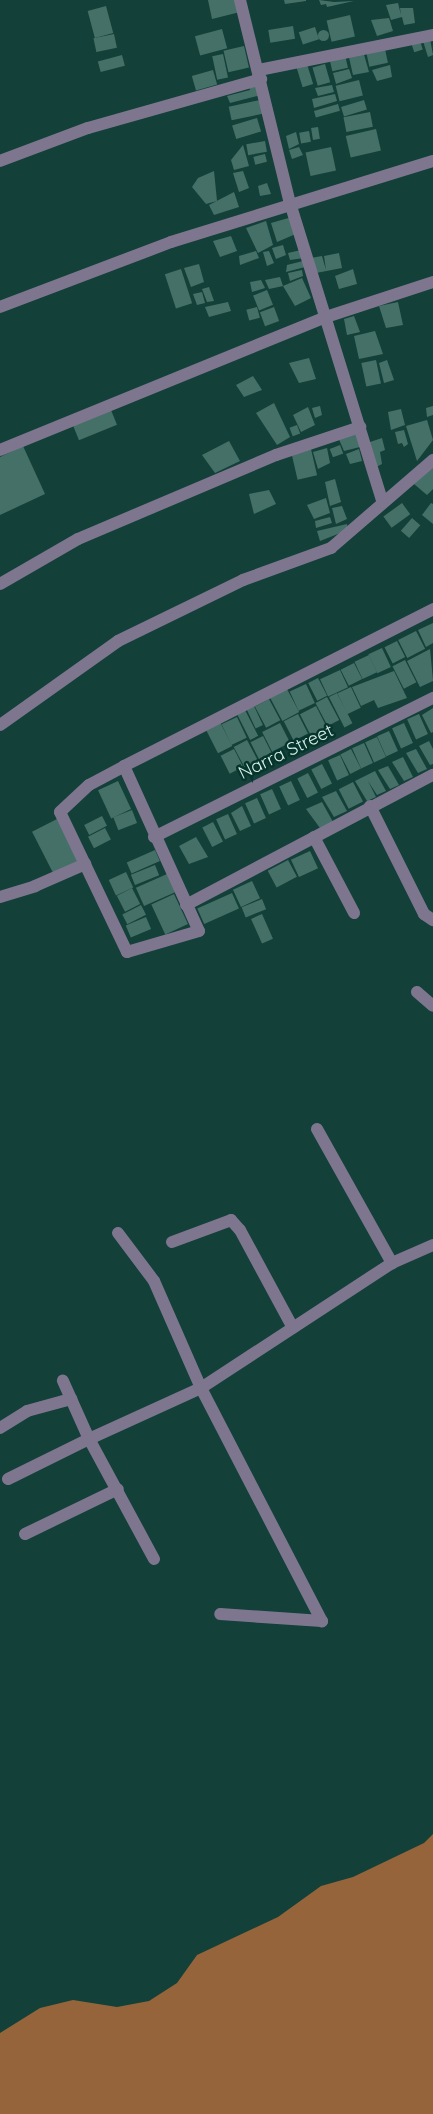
<!DOCTYPE html>
<style>
body{margin:0}
#map{position:relative;width:433px;height:2114px;overflow:hidden;background:#134038;font-family:Quicksand,sans-serif}
div>[style]{position:absolute}
.forest>*{inset:0;background:#96643b}
.building>*{inset:0;background:#457067;transform-origin:0 0}
.round{border-radius:50%}
.minor>*{height:12px;margin:-6px;padding:0 6px;transform-origin:6px;border-radius:6px;background:#7e768f}
span{translate:-50% -50%;white-space:nowrap;text-align:center;line-height:1.15;-webkit-text-stroke:5px #06352e;paint-order:stroke}
.street-label{font-size:18px;color:#d8efe9}
</style>
<div id="map">
<div class="forest">
<i style="clip-path:polygon(433px 1834px,433px 2114px,0 2114px,0 2033px,40px 2008px,73px 2000px,117px 2007px,149px 2001px,177px 1983px,197px 1955px,278px 1917px,321px 1886px,353px 1877px,424px 1843px)"></i>
</div>
<div class="building">
<i style="clip-path:polygon(208px 0,237px 0,240px 12px,212px 19px)"></i>
<i style="clip-path:polygon(284px 0,306px 0,306px 1px,285px 4px)"></i>
<i style="clip-path:polygon(319px 0,334px 2px,354px 1px,327px 7px,326px 4px,321px 5px)"></i>
<i style="clip-path:polygon(398px 3px,401px 15px,400px 8px,413px 8px,415px 23px,404px 25px,402px 17px,391px 20px,386px 5px)"></i>
<i style="left:106px;top:6px;width:28px;height:19px;rotate:75deg"></i>
<i style="left:350px;top:15px;width:22px;height:24px;rotate:77deg"></i>
<i style="clip-path:polygon(389px 18px,393px 31px,377px 36px,371px 20px)"></i>
<i style="left:293px;top:26px;width:13px;height:25px;rotate:81deg"></i>
<i style="left:315px;top:27px;width:13px;height:17px;rotate:72deg"></i>
<i style="left:222px;top:29px;width:20px;height:28px;rotate:75deg"></i>
<i class="round" style="left:317.5px;top:29.5px;width:11px;height:11px"></i>
<i style="left:114px;top:34px;width:14px;height:21px;rotate:78deg"></i>
<i style="clip-path:polygon(430px 39px,433px 55px,428px 57px,423px 41px)"></i>
<i style="left:420px;top:41px;width:9px;height:9px;rotate:72deg"></i>
<i style="left:244px;top:46px;width:22px;height:21px;rotate:77deg"></i>
<i style="left:385px;top:49px;width:14px;height:19px;rotate:78deg"></i>
<i style="clip-path:polygon(363px 51px,369px 72px,353px 75px,348px 53px)"></i>
<i style="left:223px;top:54px;width:24px;height:11px;rotate:78deg"></i>
<i style="left:122px;top:55px;width:11px;height:25px;rotate:75deg"></i>
<i style="left:345px;top:55px;width:13px;height:16px;rotate:77deg"></i>
<i style="left:307px;top:64px;width:21px;height:11px;rotate:73deg"></i>
<i style="left:325px;top:64px;width:19px;height:13px;rotate:74deg"></i>
<i style="clip-path:polygon(390px 65px,392px 77px,377px 81px,372px 70px)"></i>
<i style="clip-path:polygon(349px 69px,352px 78px,336px 84px,333px 73px)"></i>
<i style="left:213px;top:70px;width:15px;height:22px;rotate:74deg"></i>
<i style="left:359px;top:80px;width:16px;height:24px;rotate:76deg"></i>
<i style="clip-path:polygon(256px 83px,261px 95px,230px 103px,227px 96px,250px 90px,249px 84px)"></i>
<i style="clip-path:polygon(332px 85px,334px 92px,318px 96px,315px 88px)"></i>
<i style="clip-path:polygon(335px 94px,337px 101px,314px 108px,312px 99px)"></i>
<i style="left:260px;top:100px;width:14px;height:32px;rotate:78deg"></i>
<i style="left:364px;top:100px;width:10px;height:24px;rotate:73deg"></i>
<i style="left:338px;top:104px;width:7px;height:25px;rotate:74deg"></i>
<i style="left:370px;top:112px;width:15px;height:27px;rotate:79deg"></i>
<i style="left:257px;top:118px;width:14px;height:26px;rotate:73deg"></i>
<i style="left:318px;top:127px;width:12px;height:7px;rotate:81deg"></i>
<i style="left:376px;top:129px;width:22px;height:31px;rotate:77deg"></i>
<i style="left:309px;top:131px;width:11px;height:10px;rotate:80deg"></i>
<i style="clip-path:polygon(296px 132px,299px 144px,289px 149px,286px 136px)"></i>
<i style="left:265px;top:141px;width:11px;height:19px;rotate:80deg"></i>
<i style="clip-path:polygon(243px 145px,249px 166px,234px 170px,231px 160px)"></i>
<i style="clip-path:polygon(299px 147px,303px 155px,292px 159px,289px 150px)"></i>
<i style="left:331px;top:147px;width:24px;height:26px;rotate:78deg"></i>
<i style="left:265px;top:154px;width:8px;height:12px;rotate:76deg"></i>
<i style="clip-path:polygon(214px 171px,217px 201px,206px 204px,192px 187px,198px 178px)"></i>
<i style="clip-path:polygon(243px 171px,249px 188px,239px 192px,233px 173px)"></i>
<i style="clip-path:polygon(267px 183px,271px 194px,260px 196px,258px 186px)"></i>
<i style="clip-path:polygon(234px 192px,239px 207px,214px 215px,209px 205px)"></i>
<i style="clip-path:polygon(292px 217px,298px 233px,277px 242px,271px 223px)"></i>
<i style="clip-path:polygon(266px 221px,273px 245px,258px 253px,246px 228px)"></i>
<i style="clip-path:polygon(231px 236px,237px 251px,220px 257px,213px 241px)"></i>
<i style="clip-path:polygon(283px 245px,286px 255px,276px 259px,272px 248px)"></i>
<i style="clip-path:polygon(301px 250px,304px 258px,290px 260px,288px 253px)"></i>
<i style="clip-path:polygon(256px 251px,259px 258px,240px 265px,239px 256px)"></i>
<i style="clip-path:polygon(269px 251px,274px 263px,267px 266px,263px 252px)"></i>
<i style="clip-path:polygon(339px 253px,342px 268px,316px 273px,311px 258px,322px 256px,326px 270px,324px 256px)"></i>
<i style="clip-path:polygon(303px 261px,305px 267px,286px 272px,287px 265px)"></i>
<i style="clip-path:polygon(199px 264px,204px 282px,191px 287px,184px 268px)"></i>
<i style="left:181px;top:269px;width:36px;height:17px;rotate:72deg"></i>
<i style="clip-path:polygon(353px 269px,357px 284px,339px 289px,335px 276px)"></i>
<i style="clip-path:polygon(302px 270px,303px 276px,290px 281px,288px 273px)"></i>
<i style="clip-path:polygon(280px 277px,283px 286px,302px 278px,311px 298px,295px 306px,283px 286px,269px 289px,265px 280px)"></i>
<i style="clip-path:polygon(261px 280px,265px 288px,252px 292px,250px 282px)"></i>
<i style="clip-path:polygon(209px 287px,214px 301px,207px 302px,202px 289px)"></i>
<i style="left:267px;top:290px;width:16px;height:15px;rotate:68deg"></i>
<i style="clip-path:polygon(202px 292px,205px 303px,197px 305px,193px 294px)"></i>
<i style="clip-path:polygon(228px 302px,231px 311px,209px 317px,205px 307px)"></i>
<i style="clip-path:polygon(398px 302px,403px 325px,386px 328px,379px 306px)"></i>
<i style="left:257px;top:307px;width:11px;height:11px;rotate:75deg"></i>
<i style="left:274px;top:307px;width:15px;height:15px;rotate:70deg"></i>
<i style="clip-path:polygon(354px 316px,360px 332px,347px 335px,344px 319px)"></i>
<i style="clip-path:polygon(375px 331px,383px 354px,359px 359px,354px 336px)"></i>
<i style="clip-path:polygon(309px 358px,316px 379px,299px 383px,289px 363px)"></i>
<i style="left:376px;top:360px;width:24px;height:15px;rotate:78deg"></i>
<i style="clip-path:polygon(387px 360px,394px 380px,384px 383px,379px 363px)"></i>
<i style="clip-path:polygon(253px 376px,262px 390px,244px 397px,236px 385px)"></i>
<i style="clip-path:polygon(274px 403px,290px 437px,277px 445px,256px 413px)"></i>
<i style="clip-path:polygon(320px 406px,322px 415px,315px 418px,312px 408px)"></i>
<i style="clip-path:polygon(433px 406px,433px 415px,427px 417px,426px 408px)"></i>
<i style="clip-path:polygon(308px 407px,315px 425px,301px 432px,293px 415px)"></i>
<i style="clip-path:polygon(401px 409px,405px 425px,391px 430px,388px 412px)"></i>
<i style="left:111px;top:410px;width:16px;height:41px;rotate:68deg"></i>
<i style="clip-path:polygon(427px 420px,433px 440px,417px 461px,406px 426px)"></i>
<i style="left:297px;top:425px;width:9px;height:8px;rotate:69deg"></i>
<i style="clip-path:polygon(404px 430px,408px 444px,404px 447px,402px 443px,398px 444px,395px 432px)"></i>
<i style="clip-path:polygon(356px 432px,360px 447px,344px 451px,338px 437px)"></i>
<i style="clip-path:polygon(382px 438px,385px 450px,380px 452px,382px 464px,376px 467px,367px 443px)"></i>
<i style="clip-path:polygon(229px 441px,240px 461px,215px 473px,202px 455px)"></i>
<i style="left:340px;top:445px;width:9px;height:11px;rotate:69deg"></i>
<i style="clip-path:polygon(23px 446px,45px 494px,0 515px,0 457px)"></i>
<i style="clip-path:polygon(327px 448px,330px 463px,318px 469px,313px 452px)"></i>
<i style="left:311px;top:449px;width:27px;height:20px;rotate:77deg"></i>
<i style="clip-path:polygon(359px 449px,362px 461px,350px 464px,346px 454px)"></i>
<i style="clip-path:polygon(433px 462px,433px 489px,427px 495px,414px 484px)"></i>
<i style="clip-path:polygon(335px 479px,341px 502px,330px 506px,325px 482px)"></i>
<i style="clip-path:polygon(269px 490px,276px 504px,254px 514px,249px 494px)"></i>
<i style="clip-path:polygon(326px 498px,330px 513px,314px 519px,307px 505px)"></i>
<i style="left:402px;top:503px;width:14px;height:23px;rotate:54deg"></i>
<i style="clip-path:polygon(431px 503px,433px 504px,433px 524px,422px 515px)"></i>
<i style="clip-path:polygon(342px 506px,347px 519px,336px 524px,332px 508px)"></i>
<i style="clip-path:polygon(330px 517px,332px 523px,316px 528px,315px 521px)"></i>
<i style="left:412px;top:518px;width:11px;height:17px;rotate:41deg"></i>
<i style="clip-path:polygon(347px 524px,348px 530px,320px 541px,317px 531px)"></i>
<i style="clip-path:polygon(433px 623px,433px 643px,426px 647px,418px 630px)"></i>
<i style="left:416px;top:631px;width:20px;height:20px;rotate:63deg"></i>
<i style="left:397px;top:641px;width:18px;height:14px;rotate:63deg"></i>
<i style="left:382px;top:648px;width:21px;height:15px;rotate:65deg"></i>
<i style="clip-path:polygon(430px 649px,433px 681px,420px 687px,407px 661px)"></i>
<i style="left:369px;top:655px;width:19px;height:16px;rotate:65deg"></i>
<i style="left:405px;top:660px;width:25px;height:14px;rotate:63deg"></i>
<i style="left:354px;top:663px;width:18px;height:15px;rotate:63deg"></i>
<i style="left:340px;top:670px;width:19px;height:22px;rotate:65deg"></i>
<i style="clip-path:polygon(394px 671px,407px 698px,378px 708px,374px 700px,361px 706px,352px 687px)"></i>
<i style="left:318px;top:678px;width:20px;height:11px;rotate:63deg"></i>
<i style="left:306px;top:684px;width:21px;height:18px;rotate:65deg"></i>
<i style="left:351px;top:687px;width:23px;height:15px;rotate:65deg"></i>
<i style="left:287px;top:689px;width:26px;height:19px;rotate:62deg"></i>
<i style="left:337px;top:693px;width:34px;height:9px;rotate:63deg"></i>
<i style="left:327px;top:697px;width:26px;height:13px;rotate:62deg"></i>
<i style="left:269px;top:699px;width:24px;height:16px;rotate:62deg"></i>
<i style="left:254px;top:706px;width:21px;height:8px;rotate:65deg"></i>
<i style="left:316px;top:706px;width:25px;height:18px;rotate:63deg"></i>
<i style="clip-path:polygon(433px 708px,433px 732px,431px 733px,422px 715px)"></i>
<i style="left:245px;top:710px;width:29px;height:9px;rotate:63deg"></i>
<i style="left:298px;top:714px;width:22px;height:16px;rotate:63deg"></i>
<i style="left:419px;top:714px;width:22px;height:13px;rotate:66deg"></i>
<i style="left:237px;top:717px;width:23px;height:17px;rotate:65deg"></i>
<i style="left:220px;top:722px;width:27px;height:16px;rotate:63deg"></i>
<i style="left:280px;top:723px;width:22px;height:20px;rotate:63deg"></i>
<i style="left:404px;top:723px;width:22px;height:13px;rotate:66deg"></i>
<i style="left:389px;top:731px;width:22px;height:13px;rotate:66deg"></i>
<i style="left:263px;top:736px;width:22px;height:14px;rotate:63deg"></i>
<i style="left:377px;top:737px;width:22px;height:13px;rotate:66deg"></i>
<i style="left:247px;top:740px;width:24px;height:15px;rotate:62deg"></i>
<i style="clip-path:polygon(429px 741px,433px 749px,433px 764px,430px 765px,419px 746px)"></i>
<i style="left:364px;top:743px;width:22px;height:13px;rotate:66deg"></i>
<i style="left:234px;top:749px;width:20px;height:15px;rotate:63deg"></i>
<i style="left:351px;top:749px;width:22px;height:12px;rotate:63deg"></i>
<i style="clip-path:polygon(416px 749px,427px 769px,418px 773px,406px 753px)"></i>
<i style="left:340px;top:755px;width:22px;height:13px;rotate:66deg"></i>
<i style="clip-path:polygon(403px 757px,413px 777px,404px 781px,392px 762px)"></i>
<i style="left:322px;top:764px;width:22px;height:12px;rotate:63deg"></i>
<i style="clip-path:polygon(388px 766px,399px 785px,390px 789px,378px 770px)"></i>
<i style="clip-path:polygon(375px 771px,386px 791px,377px 795px,368px 781px,376px 797px,367px 801px,355px 781px)"></i>
<i style="left:308px;top:773px;width:22px;height:12px;rotate:63deg"></i>
<i style="left:118px;top:781px;width:31px;height:22px;rotate:65deg"></i>
<i style="left:291px;top:781px;width:21px;height:13px;rotate:65deg"></i>
<i style="left:353px;top:782px;width:22px;height:16px;rotate:63deg"></i>
<i style="left:272px;top:789px;width:22px;height:13px;rotate:66deg"></i>
<i style="clip-path:polygon(336px 791px,347px 811px,334px 817px,322px 797px)"></i>
<i style="left:257px;top:798px;width:22px;height:13px;rotate:66deg"></i>
<i style="clip-path:polygon(322px 802px,333px 822px,320px 828px,306px 809px)"></i>
<i style="clip-path:polygon(242px 806px,251px 826px,240px 831px,231px 813px)"></i>
<i style="left:132px;top:810px;width:14px;height:20px;rotate:69deg"></i>
<i style="left:228px;top:814px;width:22px;height:13px;rotate:66deg"></i>
<i style="left:102px;top:816px;width:11px;height:20px;rotate:63deg"></i>
<i style="left:57px;top:819px;width:47px;height:28px;rotate:63deg"></i>
<i style="left:213px;top:822px;width:22px;height:12px;rotate:63deg"></i>
<i style="left:105px;top:828px;width:13px;height:19px;rotate:63deg"></i>
<i style="clip-path:polygon(196px 837px,208px 857px,189px 864px,179px 846px)"></i>
<i style="left:155px;top:850px;width:12px;height:31px;rotate:66deg"></i>
<i style="left:310px;top:851px;width:19px;height:21px;rotate:65deg"></i>
<i style="left:288px;top:860px;width:19px;height:23px;rotate:62deg"></i>
<i style="left:155px;top:865px;width:11px;height:26px;rotate:68deg"></i>
<i style="left:126px;top:872px;width:17px;height:19px;rotate:65deg"></i>
<i style="left:167px;top:874px;width:20px;height:34px;rotate:66deg"></i>
<i style="left:252px;top:881px;width:19px;height:21px;rotate:65deg"></i>
<i style="left:132px;top:888px;width:18px;height:17px;rotate:63deg"></i>
<i style="left:232px;top:893px;width:17px;height:38px;rotate:66deg"></i>
<i style="left:174px;top:894px;width:33px;height:25px;rotate:65deg"></i>
<i style="left:262px;top:899px;width:11px;height:22px;rotate:68deg"></i>
<i style="left:141px;top:905px;width:11px;height:21px;rotate:63deg"></i>
<i style="left:262px;top:914px;width:27px;height:12px;rotate:66deg"></i>
<i style="left:146px;top:917px;width:13px;height:22px;rotate:67deg"></i>
</div>
<div class="minor">
<i style="left:240px;top:0;width:209px;rotate:76.2deg"></i>
<i style="left:290px;top:203px;width:314px;rotate:72.8deg"></i>
<i style="left:259px;top:70px;width:177px;rotate:-11.4deg"></i>
<i style="left:0;top:161px;width:94px;rotate:-20.6deg"></i>
<i style="left:88px;top:128px;width:180px;rotate:-15.8deg"></i>
<i style="left:0;top:307px;width:183px;rotate:-20.8deg"></i>
<i style="left:171px;top:242px;width:274px;rotate:-17.2deg"></i>
<i style="left:0;top:450px;width:352px;rotate:-22.2deg"></i>
<i style="left:326px;top:317px;width:113px;rotate:-18.1deg"></i>
<i style="left:0;top:584px;width:90px;rotate:-30deg"></i>
<i style="left:78px;top:539px;width:215px;rotate:-23deg"></i>
<i style="left:276px;top:455px;width:89px;rotate:-18.4deg"></i>
<i style="left:0;top:725px;width:145px;rotate:-35.4deg"></i>
<i style="left:118px;top:641px;width:139px;rotate:-26deg"></i>
<i style="left:243px;top:580px;width:94px;rotate:-20deg"></i>
<i style="left:331px;top:548px;width:135px;rotate:-40.8deg"></i>
<i style="left:124px;top:766px;width:181px;rotate:65.6deg"></i>
<i style="left:199px;top:931px;width:75px;rotate:163.7deg"></i>
<i style="left:127px;top:952px;width:155px;rotate:-115.6deg"></i>
<i style="left:60px;top:812px;width:40px;rotate:-43deg"></i>
<i style="left:89px;top:785px;width:40px;rotate:-28deg"></i>
<i style="left:124px;top:766px;width:347px;rotate:-26.9deg"></i>
<i style="left:370px;top:806px;width:121px;rotate:63.4deg"></i>
<i style="left:424px;top:914px;width:11px;rotate:34deg"></i>
<i style="left:154px;top:837px;width:312px;rotate:-26.5deg"></i>
<i style="left:314px;top:837px;width:86px;rotate:62.2deg"></i>
<i style="left:0;top:897px;width:37px;rotate:-17deg"></i>
<i style="left:35px;top:886px;width:55px;rotate:-23.7deg"></i>
<i style="left:186px;top:905px;width:279px;rotate:-27.8deg"></i>
<i style="left:417px;top:992px;width:21px;rotate:41deg"></i>
<i style="left:317px;top:1129px;width:154px;rotate:60.8deg"></i>
<i style="left:118px;top:1233px;width:60px;rotate:53.1deg"></i>
<i style="left:154px;top:1281px;width:117px;rotate:66.3deg"></i>
<i style="left:201px;top:1388px;width:263px;rotate:62.6deg"></i>
<i style="left:322px;top:1621px;width:102px;rotate:-176.1deg"></i>
<i style="left:172px;top:1242px;width:63px;rotate:-20.4deg"></i>
<i style="left:231px;top:1220px;width:13px;rotate:48deg"></i>
<i style="left:240px;top:1230px;width:111px;rotate:61.6deg"></i>
<i style="left:0;top:1428px;width:32px;rotate:-32deg"></i>
<i style="left:27px;top:1411px;width:46px;rotate:-15.3deg"></i>
<i style="left:8px;top:1479px;width:90px;rotate:-26.3deg"></i>
<i style="left:89px;top:1439px;width:64px;rotate:-114.1deg"></i>
<i style="left:25px;top:1534px;width:103px;rotate:-25.8deg"></i>
<i style="left:154px;top:1559px;width:136px;rotate:-118.4deg"></i>
<i style="left:89px;top:1439px;width:123px;rotate:-24.5deg"></i>
<i style="left:201px;top:1388px;width:228px;rotate:-33.2deg"></i>
<i style="left:392px;top:1263px;width:45px;rotate:-23.7deg"></i>
</div>
<div class="street-label">
<span style="left:286px;top:752px;rotate:-26deg">Narra Street</span>
</div>
</div>
